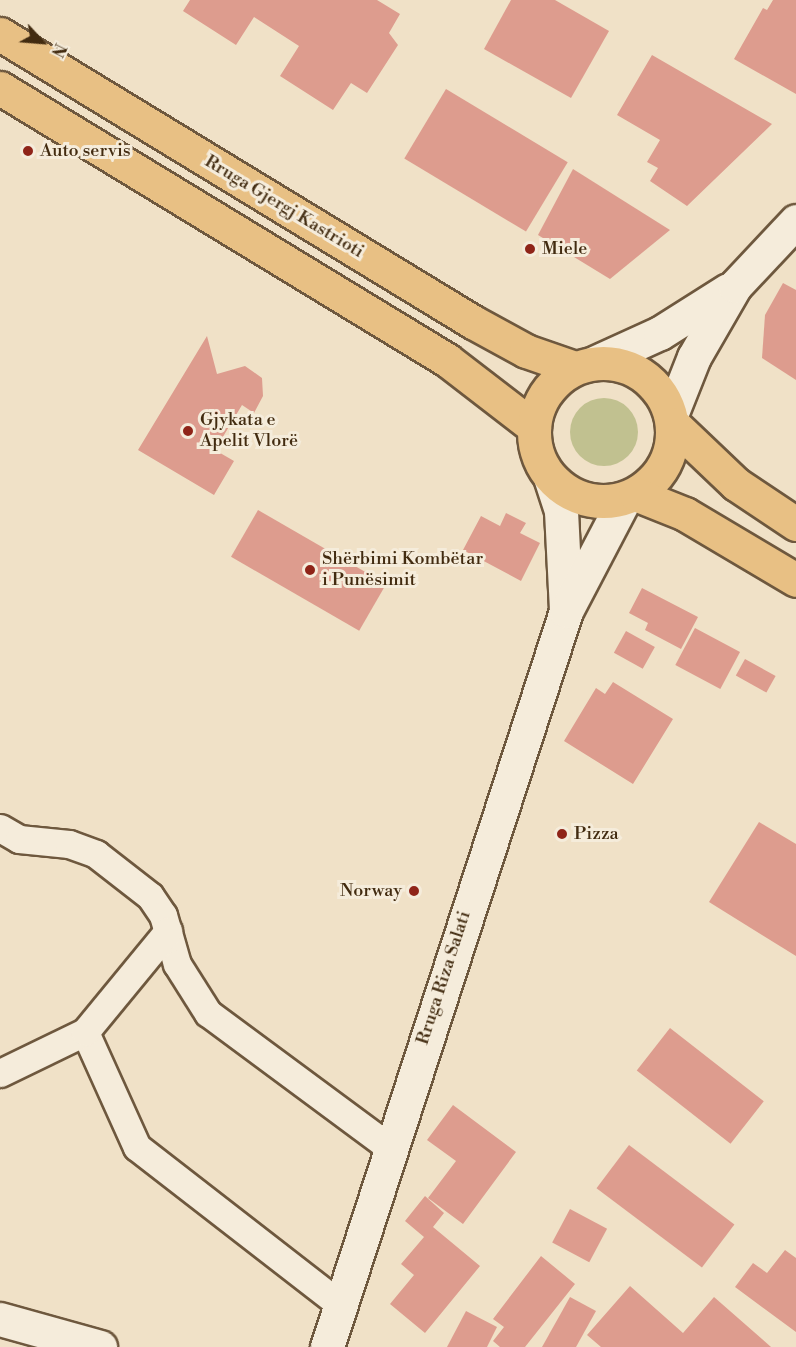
<!DOCTYPE html>
<meta charset="utf-8">
<style>
body{margin:0}
#map{position:relative;width:796px;height:1347px;overflow:hidden;background:#f0e1c7;font-family:"Libre Bodoni",serif}
div>[style]{position:absolute}
.green>*{inset:0;background:#c1c190}
.round{border-radius:50%}
.building>*{inset:0;background:#dd9c8e;transform-origin:0 0}
.roads{filter:drop-shadow(2px 0 #6e583e) drop-shadow(-2px 0 #6e583e) drop-shadow(0 2px #6e583e) drop-shadow(0 -2px #6e583e)}
.minor>*{height:27px;margin:-13.5px;padding:0 13.5px;transform-origin:13.5px;border-radius:13.5px;background:#f5ecdb}
.tertiary>*{height:33px;margin:-16.5px;padding:0 16.5px;transform-origin:16.5px;border-radius:16.5px;background:#f5ecdb}
.primary>*{height:33px;margin:-16.5px;padding:0 16.5px;transform-origin:16.5px;border-radius:16.5px;background:#e8c084}
.primary>.ring{margin:-16.5px;padding:0;box-sizing:content-box;background:none;border:33px solid #e8c084;border-radius:50%}
.dots>*{width:16px;height:16px;translate:-50% -50%;box-sizing:border-box;border:3px solid #f5ecdb;border-radius:50%}
span{translate:-50% -50%;white-space:nowrap;text-align:center;line-height:1.15;-webkit-text-stroke:6px #f5ecdb;paint-order:stroke}
.poi-label{font-size:18px;color:#422b10}
.left{translate:0 -50%;text-align:left}
.right{translate:-100% -50%;text-align:right}
.street-label{font-size:18px;color:#422b10}
.north{position:absolute;left:12px;top:12px;width:60px;height:60px;-webkit-text-stroke:4px #f5ecdb;paint-order:stroke;rotate:116deg;font-size:16px;font-weight:700;line-height:24px;text-align:center;color:#422b10}
.north::after{content:'';display:block;margin:auto;width:21px;height:27px;background:#422b10;clip-path:polygon(50% 0,100% 100%,50% 72%,0 100%)}
</style>
<div id="map">
<div class="green">
<i class="round" style="left:570px;top:398px;width:68px;height:68px"></i>
</div>
<div class="building">
<i style="clip-path:polygon(190px 0,377px 0,400px 14px,389px 33px,398px 45px,367px 93px,351px 83px,333px 110px,280px 76px,299px 46px,254px 17px,236px 45px,183px 11px)"></i>
<i style="clip-path:polygon(511px 0,555px 0,609px 31px,571px 98px,484px 49px)"></i>
<i style="clip-path:polygon(773px 0,796px 0,796px 94px,734px 59px,763px 8px,767px 10px)"></i>
<i style="clip-path:polygon(652px 55px,772px 124px,687px 206px,650px 181px,658px 168px,647px 162px,660px 140px,617px 115px)"></i>
<i style="left:446px;top:89px;width:142px;height:81px;rotate:31deg"></i>
<i style="clip-path:polygon(573px 169px,670px 230px,610px 279px,538px 235px)"></i>
<i style="clip-path:polygon(783px 283px,796px 290px,796px 380px,762px 358px,765px 315px)"></i>
<i style="clip-path:polygon(207px 336px,217px 374px,245px 366px,262px 378px,263px 396px,254px 413px,242px 405px,215px 450px,234px 461px,214px 495px,138px 450px)"></i>
<i style="left:258px;top:510px;width:148px;height:54px;rotate:30deg"></i>
<i style="clip-path:polygon(506px 513px,526px 523px,520px 533px,540px 543px,521px 581px,463px 550px,481px 516px,500px 526px)"></i>
<i style="clip-path:polygon(642px 588px,698px 617px,681px 649px,645px 630px,648px 623px,629px 613px)"></i>
<i style="left:695px;top:628px;width:51px;height:42px;rotate:28deg"></i>
<i style="left:626px;top:631px;width:33px;height:25px;rotate:29deg"></i>
<i style="left:745px;top:659px;width:35px;height:19px;rotate:29deg"></i>
<i style="clip-path:polygon(613px 682px,673px 719px,633px 784px,564px 741px,596px 688px,605px 694px)"></i>
<i style="clip-path:polygon(759px 822px,796px 844px,796px 956px,709px 902px)"></i>
<i style="left:670px;top:1028px;width:119px;height:54px;rotate:38deg"></i>
<i style="clip-path:polygon(453px 1105px,516px 1152px,463px 1224px,428px 1198px,456px 1161px,427px 1140px)"></i>
<i style="left:629px;top:1145px;width:132px;height:54px;rotate:37deg"></i>
<i style="clip-path:polygon(425px 1196px,444px 1213px,433px 1227px,480px 1266px,425px 1333px,390px 1304px,414px 1275px,401px 1264px,424px 1237px,405px 1221px)"></i>
<i style="left:570px;top:1209px;width:42px;height:38px;rotate:28deg"></i>
<i style="clip-path:polygon(785px 1250px,796px 1258px,796px 1332px,735px 1287px,753px 1263px,767px 1273px)"></i>
<i style="clip-path:polygon(541px 1256px,575px 1284px,525px 1347px,500px 1347px,493px 1341px,504px 1327px,493px 1319px)"></i>
<i style="clip-path:polygon(630px 1286px,683px 1333px,714px 1297px,771px 1347px,601px 1347px,587px 1335px)"></i>
<i style="clip-path:polygon(570px 1297px,596px 1311px,576px 1347px,542px 1347px)"></i>
<i style="clip-path:polygon(466px 1311px,497px 1327px,487px 1347px,447px 1347px)"></i>
</div>
<div class="roads">
<div class="minor">
<i style="left:0;top:828px;width:22px;rotate:30deg"></i>
<i style="left:19px;top:839px;width:50px;rotate:5.7deg"></i>
<i style="left:69px;top:844px;width:29px;rotate:20deg"></i>
<i style="left:96px;top:854px;width:68px;rotate:37.9deg"></i>
<i style="left:150px;top:896px;width:23px;rotate:56deg"></i>
<i style="left:163px;top:915px;width:51px;rotate:74.1deg"></i>
<i style="left:177px;top:964px;width:58px;rotate:57.7deg"></i>
<i style="left:208px;top:1013px;width:225px;rotate:36.5deg"></i>
<i style="left:85px;top:1032px;width:126px;rotate:65.7deg"></i>
<i style="left:137px;top:1147px;width:258px;rotate:37.8deg"></i>
<i style="left:0;top:1073px;width:94px;rotate:-25.8deg"></i>
<i style="left:85px;top:1032px;width:131px;rotate:-50.6deg"></i>
</div>
<div class="tertiary">
<i style="left:596px;top:362px;width:70px;rotate:-24.4deg"></i>
<i style="left:660px;top:333px;width:80px;rotate:-32.3deg"></i>
<i style="left:671px;top:415px;width:62px;rotate:-68.4deg"></i>
<i style="left:694px;top:357px;width:82px;rotate:-60deg"></i>
<i style="left:735px;top:286px;width:89px;rotate:-46.8deg"></i>
<i style="left:550px;top:477px;width:36px;rotate:72deg"></i>
<i style="left:561px;top:511px;width:98px;rotate:87.1deg"></i>
<i style="left:0;top:1319px;width:104px;rotate:15.6deg"></i>
<i style="left:327px;top:1347px;width:774px;rotate:-72.01deg"></i>
<i style="left:566px;top:611px;width:127px;rotate:-62.4deg"></i>
</div>
<div class="primary">
<i style="left:0;top:34px;width:554px;rotate:31.34deg"></i>
<i style="left:473px;top:322px;width:60px;rotate:28.7deg"></i>
<i style="left:526px;top:351px;width:52px;rotate:19.1deg"></i>
<i style="left:0;top:88px;width:523px;rotate:31.32deg"></i>
<i style="left:447px;top:360px;width:110px;rotate:37.6deg"></i>
<i class="ring" style="left:534px;top:363px;width:105px;height:105px"></i>
<i style="left:673px;top:424px;width:87px;rotate:43.6deg"></i>
<i style="left:736px;top:484px;width:72px;rotate:33.7deg"></i>
<i style="left:635px;top:494px;width:54px;rotate:21.8deg"></i>
<i style="left:685px;top:514px;width:129px;rotate:30.7deg"></i>
</div>
</div>
<div class="dots">
<i style="left:28px;top:151px;background:#8f2418"></i>
<i style="left:530px;top:249px;background:#8f2418"></i>
<i style="left:188px;top:431px;background:#8f2418"></i>
<i style="left:310px;top:570px;background:#8f2418"></i>
<i style="left:562px;top:834px;background:#8f2418"></i>
<i style="left:414px;top:891px;background:#8f2418"></i>
</div>
<div class="poi-label">
<span class="left" style="left:40px;top:151px">Auto servis</span>
<span class="left" style="left:542px;top:249px">Miele</span>
<span class="left" style="left:200px;top:431px">Gjykata e<br>Apelit Vlorë</span>
<span class="left" style="left:322px;top:570px">Shërbimi Kombëtar<br>i Punësimit</span>
<span class="left" style="left:574px;top:834px">Pizza</span>
<span class="right" style="left:402px;top:891px">Norway</span>
</div>
<div class="street-label">
<span style="left:284px;top:207px;rotate:31deg">Rruga Gjergj Kastrioti</span>
<span style="left:444px;top:978px;rotate:-72deg">Rruga Riza Salati</span>
</div>
<div class="north">N</div>
</div>
